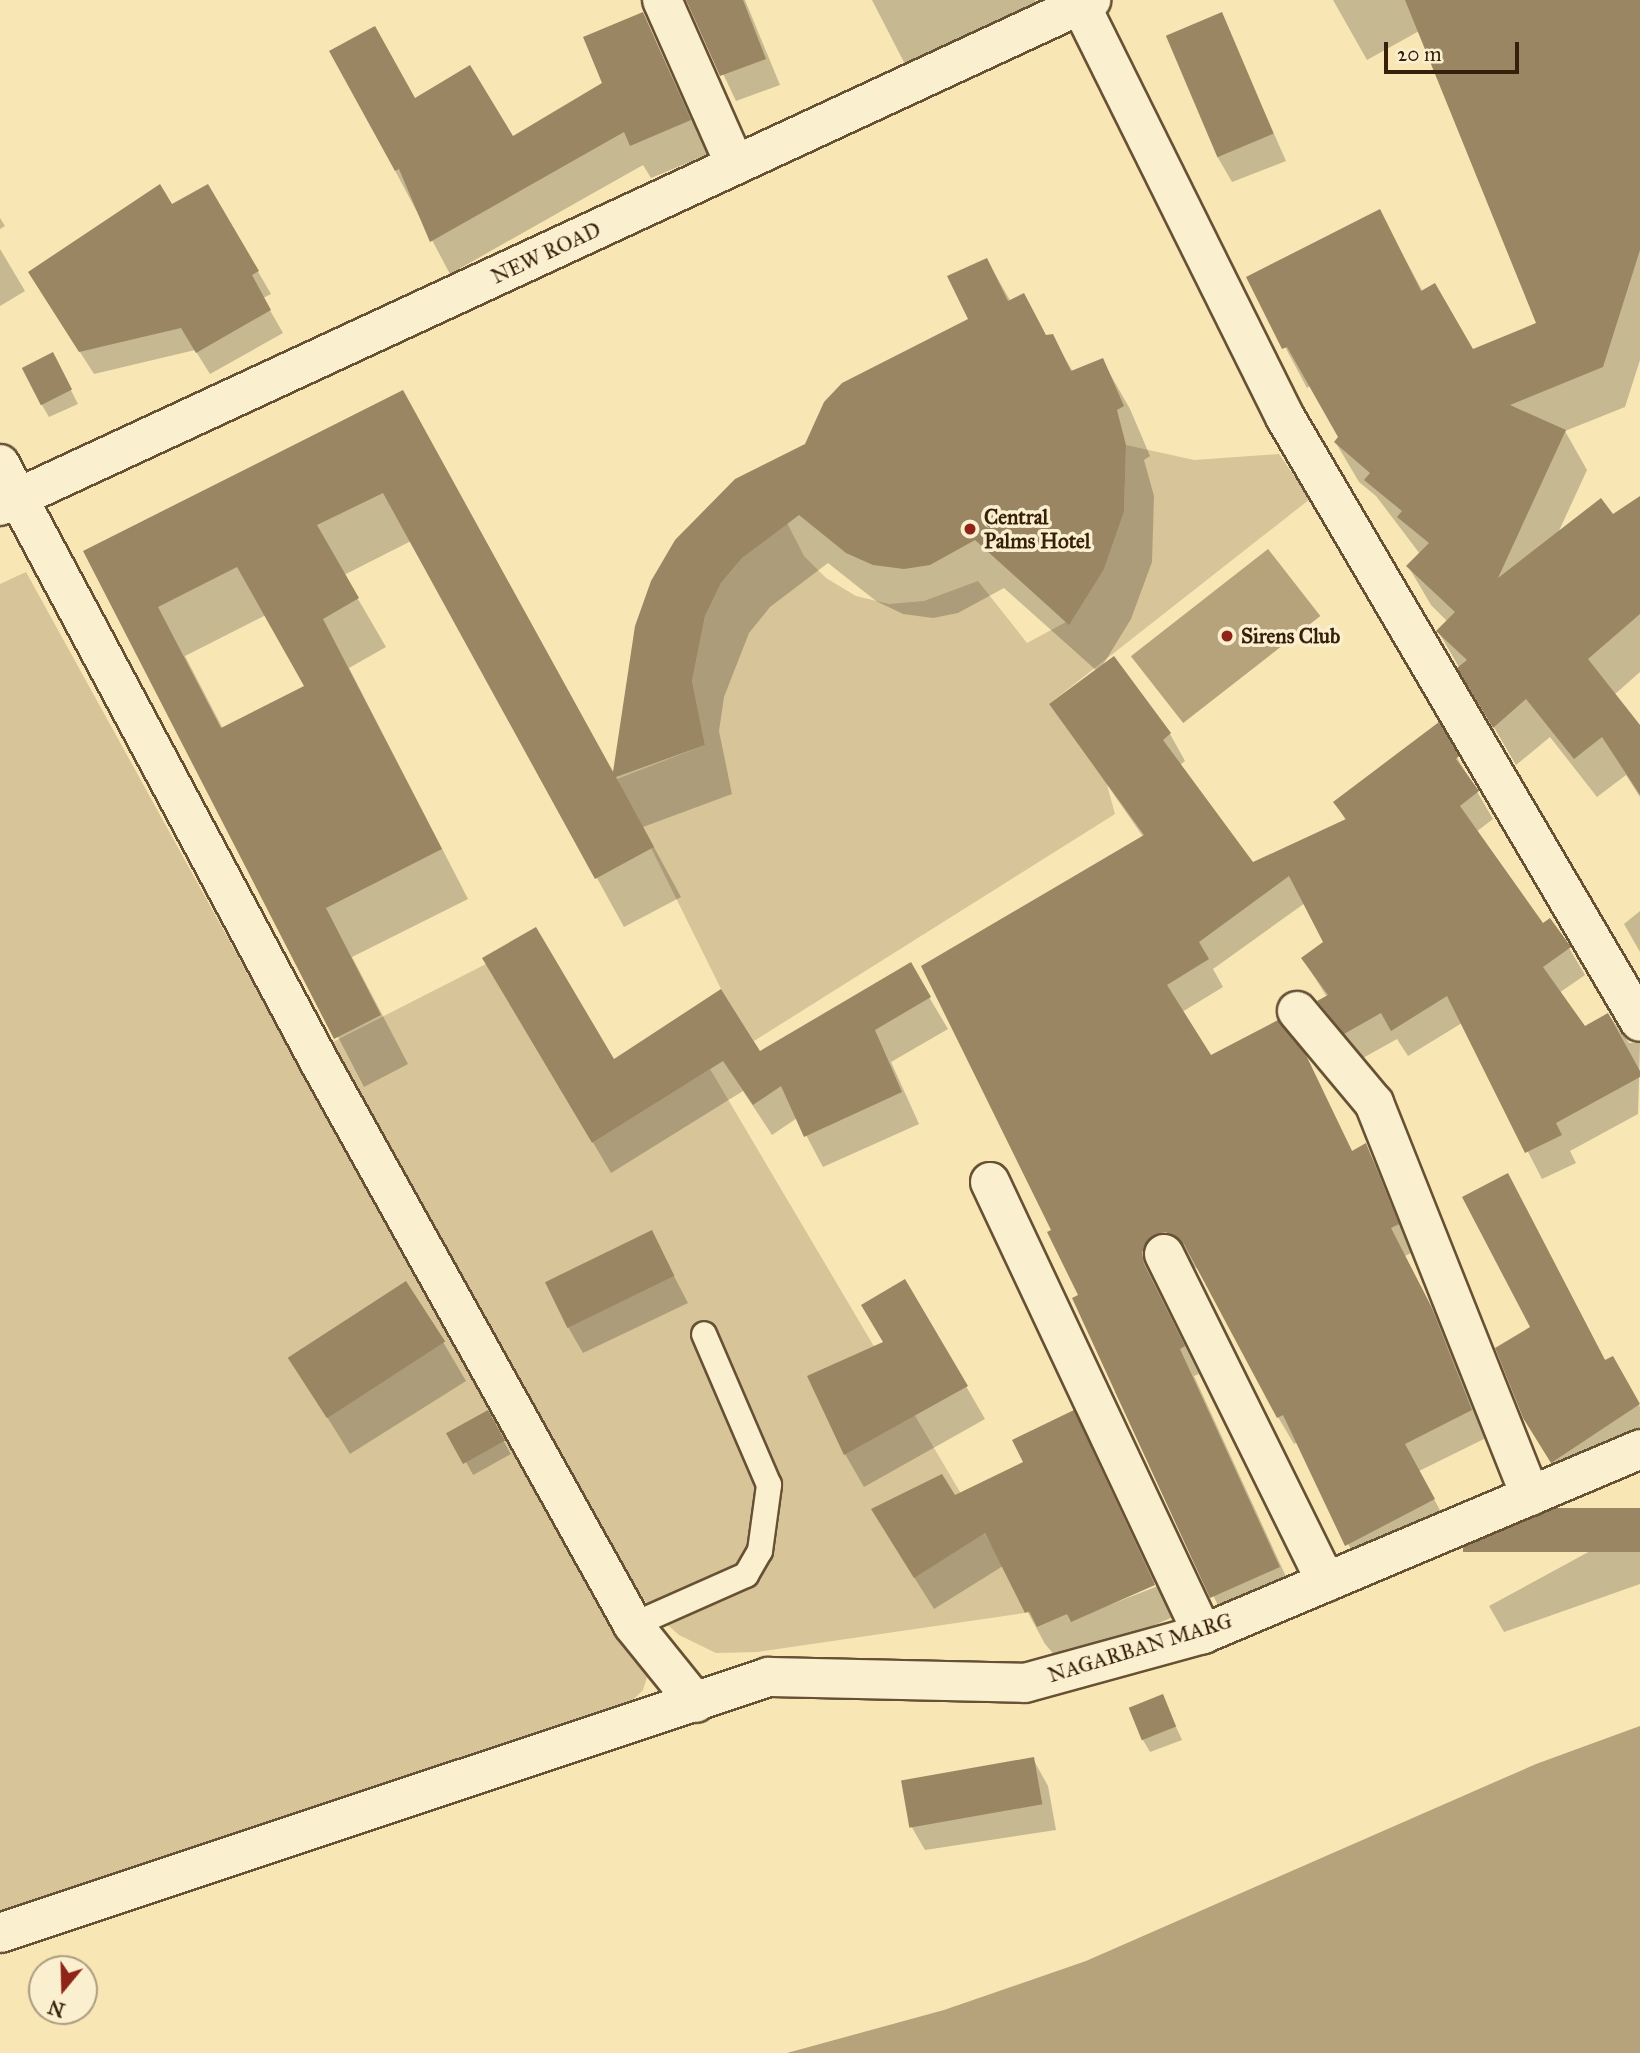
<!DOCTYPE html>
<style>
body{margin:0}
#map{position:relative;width:1640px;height:2053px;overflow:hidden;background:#f8e6b5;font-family:"IM FELL Great Primer",serif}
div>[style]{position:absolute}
.green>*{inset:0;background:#d7c498}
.water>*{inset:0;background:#b6a27b;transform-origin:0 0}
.shadow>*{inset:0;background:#0003;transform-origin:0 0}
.building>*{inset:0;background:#9b8663;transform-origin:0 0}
.roads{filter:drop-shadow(2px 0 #675135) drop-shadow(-2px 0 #675135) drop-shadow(0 2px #675135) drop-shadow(0 -2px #675135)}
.lane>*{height:24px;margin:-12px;padding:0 12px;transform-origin:12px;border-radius:12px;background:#faefcf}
.street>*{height:38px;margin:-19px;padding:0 19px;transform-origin:19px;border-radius:19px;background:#faefcf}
.secondary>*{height:38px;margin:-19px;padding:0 19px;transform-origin:19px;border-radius:19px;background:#faefcf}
.dots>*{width:19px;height:19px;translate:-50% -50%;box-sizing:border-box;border:4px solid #faefcf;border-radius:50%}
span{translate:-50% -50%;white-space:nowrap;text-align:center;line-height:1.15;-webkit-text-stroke:7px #faefcf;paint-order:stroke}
.street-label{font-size:21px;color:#371f0a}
.poi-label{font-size:21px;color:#371f0a;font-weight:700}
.left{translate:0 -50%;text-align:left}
.north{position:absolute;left:28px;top:1955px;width:70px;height:70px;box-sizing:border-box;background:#faefcf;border:2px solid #ac9c80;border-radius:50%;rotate:199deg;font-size:19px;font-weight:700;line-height:28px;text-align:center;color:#371f0a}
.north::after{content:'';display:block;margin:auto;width:24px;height:32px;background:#8f2418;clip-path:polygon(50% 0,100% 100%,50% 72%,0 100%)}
.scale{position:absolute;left:1384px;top:42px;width:135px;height:32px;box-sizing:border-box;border:4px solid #371f0a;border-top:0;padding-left:9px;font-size:21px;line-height:24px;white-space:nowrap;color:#371f0a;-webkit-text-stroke:5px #faefcf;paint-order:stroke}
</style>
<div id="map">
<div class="green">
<i style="clip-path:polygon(1126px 445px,1194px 460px,1279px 454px,1310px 499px,1049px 704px,1106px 781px,1115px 814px,754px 1041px,721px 989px,617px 779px,705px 745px,692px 681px,705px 616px,721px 583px,742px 558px,787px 523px,804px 556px,826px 578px,856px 596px,889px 604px,924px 601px,978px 581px,1027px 643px,1066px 622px,1104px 569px,1124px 512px)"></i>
<i style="clip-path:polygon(26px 572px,294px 1058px,626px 1641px,643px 1658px,648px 1674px,643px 1690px,631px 1702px,583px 1728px,0 1912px,0 584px)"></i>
<i style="clip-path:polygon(486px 964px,592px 1143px,710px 1069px,1031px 1612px,757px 1652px,716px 1653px,679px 1635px,651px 1610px,616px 1557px,325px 1046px)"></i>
</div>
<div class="water">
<i style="left:1268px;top:549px;width:85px;height:174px;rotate:52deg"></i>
<i style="clip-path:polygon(1640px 1726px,1640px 2053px,787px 2053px,944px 2010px,1086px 1961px,1536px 1764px)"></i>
</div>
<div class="shadow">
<i style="clip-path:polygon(688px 0,745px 0,780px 85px,736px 101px)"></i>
<i style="clip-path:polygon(872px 0,1035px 0,1041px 13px,908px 70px)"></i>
<i style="clip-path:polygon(1333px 0,1640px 0,1640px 360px,1625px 407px,1565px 431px,1587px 470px,1558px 533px,1613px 516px,1640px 498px,1640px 672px,1614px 695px,1640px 728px,1640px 797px,1626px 775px,1597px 797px,1550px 737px,1516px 765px,1438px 631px,1448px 622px,1431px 605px,1408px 566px,1420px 554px,1376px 496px,1359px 482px,1336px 443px,1341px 438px,1311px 385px,1307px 388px,1248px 277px,1379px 211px,1423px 292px,1472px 351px,1538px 324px,1419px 31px,1367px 60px)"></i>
<i style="clip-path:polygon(1221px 14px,1286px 161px,1232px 182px,1217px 156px)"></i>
<i style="clip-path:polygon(643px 16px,709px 154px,651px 178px,643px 165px,450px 274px,332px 52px,415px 100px,512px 138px,604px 84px)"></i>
<i style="clip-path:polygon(208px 186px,271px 294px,263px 298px,283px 333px,210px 374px,195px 350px,94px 374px,43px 294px)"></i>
<i style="clip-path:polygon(0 218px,5px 226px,0 229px)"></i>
<i style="clip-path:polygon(0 249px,25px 291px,0 306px)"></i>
<i style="clip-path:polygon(evenodd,987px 260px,1011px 302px,1047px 337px,1052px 336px,1073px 372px,1102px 360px,1130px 409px,1150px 456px,1144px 460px,1154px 496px,1152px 562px,1131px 619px,1101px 668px,1114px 658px,1170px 734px,1185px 761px,1180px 765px,1253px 864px,1346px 821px,1335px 802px,1438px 725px,1493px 819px,1476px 832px,1543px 925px,1569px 948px,1585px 975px,1559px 993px,1584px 1028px,1609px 1015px,1629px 1043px,1640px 1043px,1638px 1114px,1570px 1151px,1576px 1163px,1542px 1179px,1462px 1023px,1408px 1056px,1397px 1039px,1361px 1059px,1319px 1001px,1327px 997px,1303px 959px,1325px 943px,1305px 903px,1213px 969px,1223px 987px,1182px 1012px,1210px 1057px,1304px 1056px,1353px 1153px,1365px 1146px,1383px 1177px,1413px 1252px,1405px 1256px,1446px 1335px,1486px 1438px,1419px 1471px,1449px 1527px,1362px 1572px,1298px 1442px,1294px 1444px,1278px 1417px,1199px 1270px,1183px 1259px,1157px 1280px,1159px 1292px,1199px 1374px,1194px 1376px,1294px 1594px,1227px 1624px,1115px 1392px,1119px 1390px,1054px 1231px,1144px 838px,1051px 704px,1097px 671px,1004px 588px,958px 613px,933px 618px,903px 614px,876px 601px,828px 563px,770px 607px,749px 633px,724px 697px,719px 731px,732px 794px,643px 827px,681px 897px,624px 927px,411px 541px,344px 575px,386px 647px,349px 668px,468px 899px,352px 957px,408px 1064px,364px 1087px,86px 552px,403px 392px,615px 775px,637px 627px,806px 446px,971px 320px,987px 260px,266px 615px,307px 686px,223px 729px,185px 656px,266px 615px)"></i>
<i style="clip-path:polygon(59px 367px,78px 404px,49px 417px,42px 405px)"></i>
<i style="clip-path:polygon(1640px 911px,1640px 952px,1624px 924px)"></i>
<i style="clip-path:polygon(485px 959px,614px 1062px,760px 1054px,910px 965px,948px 1029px,891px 1062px,919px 1124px,823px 1167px,797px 1118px,772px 1135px,743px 1091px,611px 1173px)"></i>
<i style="clip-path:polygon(1524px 1206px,1606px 1362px,1612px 1358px,1640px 1407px,1640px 1447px,1570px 1492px,1542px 1448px)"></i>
<i style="clip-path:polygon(651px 1232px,688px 1303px,583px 1353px,568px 1327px)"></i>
<i style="clip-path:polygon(905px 1281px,985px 1419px,864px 1487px,845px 1454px)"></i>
<i style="clip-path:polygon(443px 1342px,466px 1381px,350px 1454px,290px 1357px)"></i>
<i style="left:488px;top:1413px;width:47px;height:43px;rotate:61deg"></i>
<i style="clip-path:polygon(1073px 1413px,1156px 1582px,1063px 1623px,1158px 1586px,1173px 1617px,1091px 1653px,1087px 1646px,1058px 1659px,1045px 1644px,1003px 1566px,934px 1609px,892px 1542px,954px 1497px,1025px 1462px)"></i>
<i style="clip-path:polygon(1640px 1524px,1640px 1584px,1504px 1632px,1489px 1606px)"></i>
<i style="clip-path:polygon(1162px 1696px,1182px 1740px,1150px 1752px,1143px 1740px)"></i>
<i style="clip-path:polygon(1033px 1759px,1048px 1786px,1056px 1830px,925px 1850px,910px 1824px)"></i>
</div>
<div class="building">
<i style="clip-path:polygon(686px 0,743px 0,766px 59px,720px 76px)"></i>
<i style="clip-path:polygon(1405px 0,1640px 0,1640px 250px,1603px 367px,1510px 405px,1566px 430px,1498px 578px,1601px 498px,1613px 514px,1640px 496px,1640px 614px,1588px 659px,1640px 725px,1640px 795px,1602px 737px,1574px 759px,1526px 699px,1493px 728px,1457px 668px,1467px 660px,1436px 631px,1455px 612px,1406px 566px,1429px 543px,1397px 517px,1402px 511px,1364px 480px,1370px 473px,1334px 442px,1338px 437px,1287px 347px,1282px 349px,1246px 277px,1380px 209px,1421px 291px,1435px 283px,1473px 349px,1536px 323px)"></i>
<i style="clip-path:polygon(643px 12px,691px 120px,630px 146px,624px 132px,430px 242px,399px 169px,395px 171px,329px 51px,375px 26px,415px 98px,470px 65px,513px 136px,602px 83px,583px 37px)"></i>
<i style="left:1222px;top:12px;width:132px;height:61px;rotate:67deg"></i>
<i style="clip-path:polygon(160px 184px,172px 204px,208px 184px,259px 271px,252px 275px,271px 310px,196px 353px,181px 328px,79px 352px,28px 272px)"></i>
<i style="clip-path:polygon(evenodd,987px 258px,1008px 301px,1024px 293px,1046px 335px,1053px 334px,1071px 371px,1103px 358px,1124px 406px,1117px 410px,1126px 445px,1124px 512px,1104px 569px,1069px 625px,975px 540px,930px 565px,904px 569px,873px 565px,846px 553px,799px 515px,742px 558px,721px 583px,705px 616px,692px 681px,705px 745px,616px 777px,654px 847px,595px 879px,383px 493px,317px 525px,359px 598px,323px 619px,442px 849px,326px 908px,381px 1015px,334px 1039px,83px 551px,403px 390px,613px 772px,635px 626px,651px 581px,675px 540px,735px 479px,805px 444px,824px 402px,842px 383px,968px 319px,947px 276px,987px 258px,237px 567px,304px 686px,221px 728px,158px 607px,237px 567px)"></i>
<i style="left:53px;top:352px;width:42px;height:35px;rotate:63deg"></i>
<i style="clip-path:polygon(1114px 656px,1171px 733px,1163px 740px,1253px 862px,1346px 819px,1333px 802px,1439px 722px,1459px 756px,1456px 759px,1479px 791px,1460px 806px,1543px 923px,1550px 918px,1571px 947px,1543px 967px,1585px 1026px,1608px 1013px,1640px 1071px,1640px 1077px,1556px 1123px,1562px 1135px,1525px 1153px,1447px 996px,1391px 1031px,1381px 1013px,1344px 1034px,1317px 1001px,1328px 995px,1301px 958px,1323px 942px,1289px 876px,1199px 942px,1209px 959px,1167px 985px,1211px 1055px,1278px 1020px,1306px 1055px,1352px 1151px,1366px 1143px,1368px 1148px,1399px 1224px,1391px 1228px,1431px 1306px,1472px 1410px,1405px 1444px,1435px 1499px,1345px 1546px,1283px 1415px,1277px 1418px,1184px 1244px,1166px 1232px,1154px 1235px,1142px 1252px,1144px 1264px,1185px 1346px,1180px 1349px,1280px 1567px,1210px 1598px,1072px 1298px,1078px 1295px,1047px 1232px,1051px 1230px,921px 966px,1144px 835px,1049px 704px)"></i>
<i style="clip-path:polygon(536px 927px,614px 1059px,721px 989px,760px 1051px,911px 962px,931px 997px,875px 1030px,902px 1092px,804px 1137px,781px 1086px,753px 1105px,723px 1061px,592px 1143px,482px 958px)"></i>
<i style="clip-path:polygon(1508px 1173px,1605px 1360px,1613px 1356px,1640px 1404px,1551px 1463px,1523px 1418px,1495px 1348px,1530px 1327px,1462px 1197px)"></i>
<i style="left:652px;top:1230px;width:51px;height:119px;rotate:64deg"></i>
<i style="clip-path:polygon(905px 1279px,968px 1386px,844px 1455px,807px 1376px,883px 1342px,861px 1305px)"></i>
<i style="left:406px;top:1281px;width:72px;height:141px;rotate:57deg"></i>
<i style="left:488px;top:1410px;width:35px;height:48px;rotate:61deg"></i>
<i style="clip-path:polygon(1074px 1410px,1155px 1585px,1071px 1622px,1067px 1614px,1037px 1627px,1029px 1611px,1025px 1613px,985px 1533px,914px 1578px,871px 1509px,942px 1474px,955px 1495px,1023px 1462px,1012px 1440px)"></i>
<i style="left:1640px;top:1508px;width:44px;height:177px;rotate:90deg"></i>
<i style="left:1163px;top:1694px;width:35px;height:37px;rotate:68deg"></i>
<i style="left:1034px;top:1757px;width:48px;height:135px;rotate:80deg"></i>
</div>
<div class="roads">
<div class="lane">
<i style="left:633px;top:1625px;width:124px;rotate:-23.9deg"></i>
<i style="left:746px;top:1575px;width:28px;rotate:-60deg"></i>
<i style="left:760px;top:1551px;width:67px;rotate:-82.2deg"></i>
<i style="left:769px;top:1485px;width:164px;rotate:-113.3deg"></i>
</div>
<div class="street">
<i style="left:662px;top:0;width:180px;rotate:66.1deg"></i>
<i style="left:1078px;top:0;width:466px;rotate:63.6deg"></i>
<i style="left:1285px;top:417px;width:701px;rotate:59.6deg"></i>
<i style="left:0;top:464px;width:679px;rotate:61.89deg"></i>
<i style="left:320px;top:1063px;width:643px;rotate:60.88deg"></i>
<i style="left:633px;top:1625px;width:100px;rotate:51.1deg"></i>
<i style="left:1297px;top:1011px;width:120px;rotate:50.1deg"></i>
<i style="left:1374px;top:1103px;width:423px;rotate:68.3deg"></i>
<i style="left:990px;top:1182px;width:500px;rotate:64.8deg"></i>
<i style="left:1164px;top:1254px;width:366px;rotate:63.7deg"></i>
<i style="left:0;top:1933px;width:810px;rotate:-18.43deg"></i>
<i style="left:768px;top:1677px;width:257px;rotate:1.3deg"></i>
<i style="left:1025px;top:1683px;width:185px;rotate:-15.4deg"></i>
<i style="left:1203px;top:1634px;width:475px;rotate:-22.9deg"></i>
</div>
<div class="secondary">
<i style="left:0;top:506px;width:1203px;rotate:-24.88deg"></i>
</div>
</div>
<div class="dots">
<i style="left:970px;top:529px;background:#8f2418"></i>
<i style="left:1227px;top:636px;background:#8f2418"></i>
</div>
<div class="street-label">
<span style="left:546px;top:253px;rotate:-25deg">NEW ROAD</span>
<span style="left:1140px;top:1648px;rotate:-17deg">NAGARBAN MARG</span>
</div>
<div class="poi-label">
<span class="left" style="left:984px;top:529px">Central<br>Palms Hotel</span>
<span class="left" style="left:1241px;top:636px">Sirens Club</span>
</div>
<div class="north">N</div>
<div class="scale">20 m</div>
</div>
